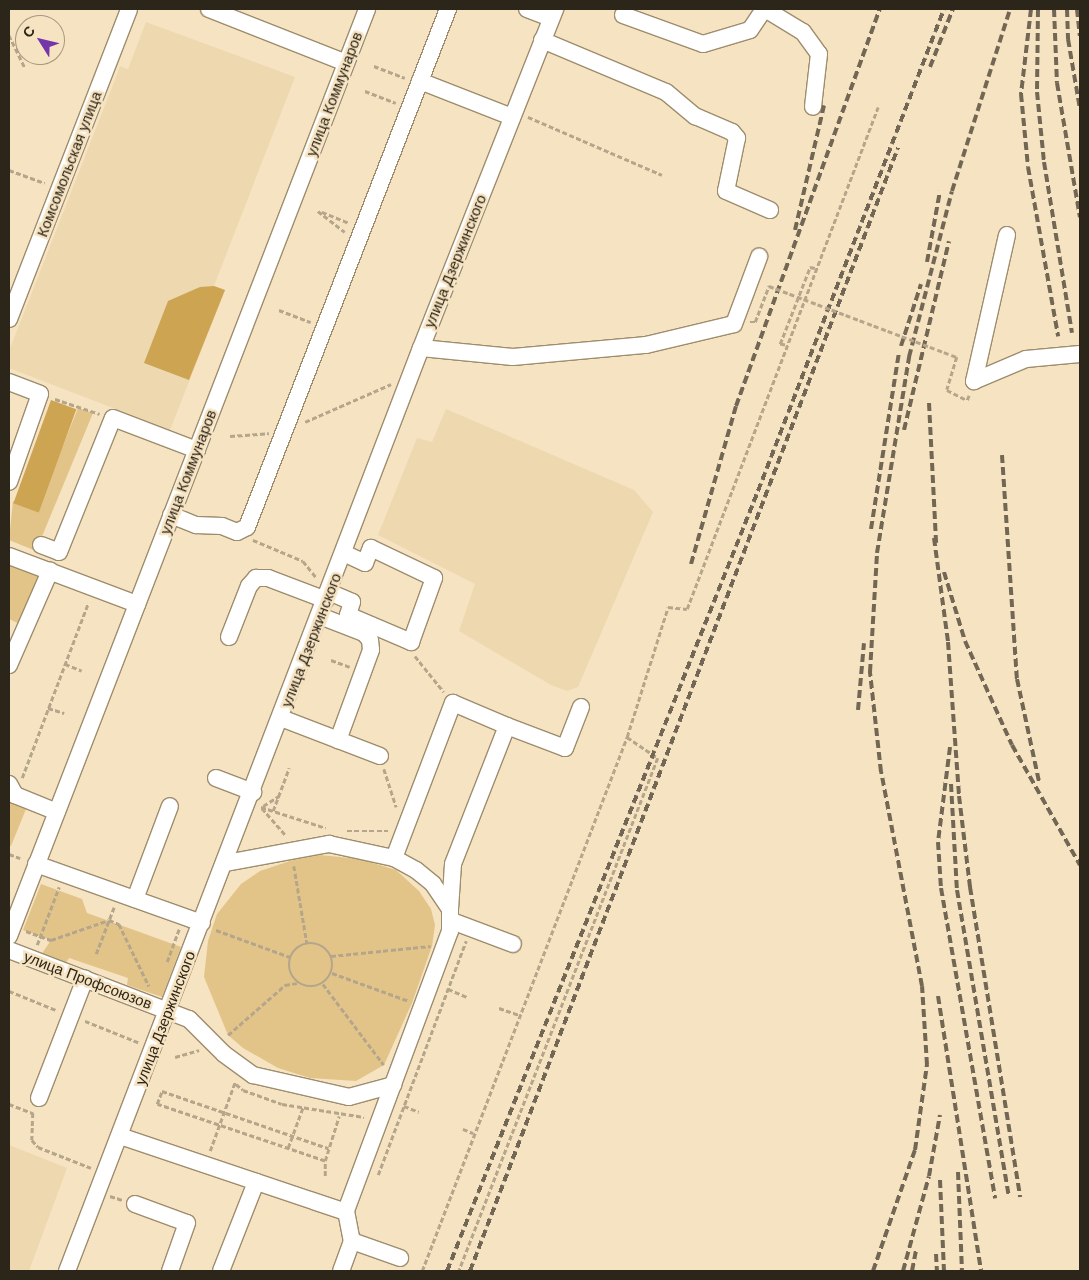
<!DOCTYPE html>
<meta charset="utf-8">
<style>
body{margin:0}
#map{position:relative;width:1089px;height:1280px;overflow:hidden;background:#f6e3c1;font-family:Arial,sans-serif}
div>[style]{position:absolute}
.built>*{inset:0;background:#eed8b0}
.green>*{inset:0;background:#e3c488}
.forest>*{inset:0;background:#cca452;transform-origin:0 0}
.path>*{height:2.5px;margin-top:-1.25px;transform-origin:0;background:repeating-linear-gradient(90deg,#b5a68b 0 5px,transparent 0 7.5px)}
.path>.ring{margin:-1.25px;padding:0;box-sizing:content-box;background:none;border:2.5px solid #b5a68b;border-radius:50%}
.roads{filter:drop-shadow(1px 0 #9e8d6d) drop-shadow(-1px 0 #9e8d6d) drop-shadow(0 1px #9e8d6d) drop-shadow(0 -1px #9e8d6d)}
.minor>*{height:16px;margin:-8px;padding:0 8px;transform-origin:8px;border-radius:8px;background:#fff}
.rail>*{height:4px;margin-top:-2px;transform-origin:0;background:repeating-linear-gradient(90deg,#726754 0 8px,transparent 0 12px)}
.path-bridge>*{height:2.5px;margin-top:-1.25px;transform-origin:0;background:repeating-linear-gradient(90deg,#b5a68b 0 5px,transparent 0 7.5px)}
span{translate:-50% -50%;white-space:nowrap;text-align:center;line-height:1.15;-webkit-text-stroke:5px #f6e3c1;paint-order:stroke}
.street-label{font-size:15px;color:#2c2519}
.frame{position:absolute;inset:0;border:10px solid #2c2519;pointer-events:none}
.north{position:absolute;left:15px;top:15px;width:50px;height:50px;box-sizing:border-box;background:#f6e3c1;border:1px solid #a5977e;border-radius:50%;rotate:306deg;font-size:14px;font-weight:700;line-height:20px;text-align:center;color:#2c2519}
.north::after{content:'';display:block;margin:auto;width:18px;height:22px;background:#7535aa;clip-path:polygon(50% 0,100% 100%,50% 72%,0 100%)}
</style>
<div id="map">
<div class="built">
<i style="clip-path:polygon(146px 22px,295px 77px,214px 286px,225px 290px,170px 430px,9px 368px,9px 351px,118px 72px,120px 66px,128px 69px)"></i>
<i style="clip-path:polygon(446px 409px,634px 490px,653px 512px,578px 687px,567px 691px,551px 685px,459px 631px,475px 584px,378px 535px,417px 438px,432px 442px)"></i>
<i style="clip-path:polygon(9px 1145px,67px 1168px,29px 1271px,9px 1271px)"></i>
</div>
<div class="green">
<i style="clip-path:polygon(78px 408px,93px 413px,36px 551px,9px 540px,13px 501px,37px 511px)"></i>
<i style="clip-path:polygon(9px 562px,40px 575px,20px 624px,9px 619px)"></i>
<i style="clip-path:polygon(9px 802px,26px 809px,11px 846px,9px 845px)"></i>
<i style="clip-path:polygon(320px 855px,360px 859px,396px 870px,419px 891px,431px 909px,435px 925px,432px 946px,412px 1003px,384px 1065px,356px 1081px,310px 1078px,278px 1068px,243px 1048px,228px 1035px,204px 977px,208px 941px,217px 914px,241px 884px,260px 871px,293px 860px)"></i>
<i style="clip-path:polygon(41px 884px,82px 899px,87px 913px,181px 947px,162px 997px,127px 985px,128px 978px,69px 958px,64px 966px,41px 955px,51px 940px,23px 930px)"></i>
</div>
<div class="forest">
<i style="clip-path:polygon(214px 286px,225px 290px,189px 380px,144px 363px,168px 301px,200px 287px)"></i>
<i style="left:51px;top:400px;width:27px;height:110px;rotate:20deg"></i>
</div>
<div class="path">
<i style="left:9px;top:35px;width:37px;rotate:64deg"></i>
<i style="left:374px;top:66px;width:33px;rotate:21deg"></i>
<i style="left:365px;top:91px;width:33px;rotate:21deg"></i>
<i style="left:528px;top:117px;width:146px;rotate:23.4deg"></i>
<i style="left:9px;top:170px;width:38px;rotate:20deg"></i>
<i style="left:318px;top:211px;width:34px;rotate:38deg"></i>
<i style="left:322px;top:212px;width:29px;rotate:22deg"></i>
<i style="left:279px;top:310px;width:34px;rotate:21deg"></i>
<i style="left:750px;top:322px;width:5px"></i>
<i style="left:755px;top:322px;width:39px;rotate:-69deg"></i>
<i style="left:785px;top:345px;width:5px;rotate:-169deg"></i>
<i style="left:780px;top:344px;width:83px;rotate:-68.7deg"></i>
<i style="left:810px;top:267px;width:5px;rotate:11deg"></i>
<i style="left:957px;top:357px;width:34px;rotate:107deg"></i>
<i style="left:947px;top:390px;width:22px;rotate:27deg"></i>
<i style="left:967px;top:400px;width:5px;rotate:-68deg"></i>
<i style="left:55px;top:399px;width:47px;rotate:18.4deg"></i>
<i style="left:305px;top:422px;width:94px;rotate:-23.8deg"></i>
<i style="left:230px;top:436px;width:39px;rotate:-4deg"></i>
<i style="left:253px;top:540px;width:54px;rotate:22.8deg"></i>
<i style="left:303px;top:561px;width:22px;rotate:51deg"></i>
<i style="left:415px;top:656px;width:46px;rotate:51.1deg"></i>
<i style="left:331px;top:660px;width:20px;rotate:20deg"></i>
<i style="left:65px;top:664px;width:18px;rotate:22deg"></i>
<i style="left:48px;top:708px;width:17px;rotate:17deg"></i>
<i style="left:627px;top:737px;width:136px;rotate:-72.5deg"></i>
<i style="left:668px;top:607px;width:19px;rotate:6deg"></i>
<i style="left:687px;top:609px;width:537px;rotate:-69.17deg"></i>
<i style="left:384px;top:769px;width:40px;rotate:72deg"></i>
<i style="left:22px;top:778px;width:187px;rotate:-69.3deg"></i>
<i style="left:263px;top:806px;width:19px;rotate:-32deg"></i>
<i style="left:261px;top:807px;width:68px;rotate:17.9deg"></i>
<i style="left:262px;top:808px;width:37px;rotate:49deg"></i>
<i style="left:273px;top:811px;width:46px;rotate:-69.6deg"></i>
<i style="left:347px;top:831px;width:41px"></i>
<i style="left:9px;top:854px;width:12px;rotate:20deg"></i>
<i style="left:294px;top:866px;width:78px;rotate:80.4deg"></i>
<i style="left:216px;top:930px;width:79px;rotate:20deg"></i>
<i style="left:26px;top:931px;width:27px;rotate:20deg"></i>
<i style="left:51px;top:940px;width:61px;rotate:-19deg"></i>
<i style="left:109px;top:920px;width:11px;rotate:22deg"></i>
<i style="left:119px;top:924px;width:69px;rotate:64.2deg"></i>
<i class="ring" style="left:289px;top:943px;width:41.5px;height:41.5px"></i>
<i style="left:37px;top:945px;width:62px;rotate:-69.2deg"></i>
<i style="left:96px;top:954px;width:50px;rotate:-69deg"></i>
<i style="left:331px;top:956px;width:100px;rotate:-5.8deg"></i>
<i style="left:167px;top:962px;width:35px;rotate:-70deg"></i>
<i style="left:332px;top:973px;width:82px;rotate:20deg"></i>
<i style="left:323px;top:984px;width:101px;rotate:53deg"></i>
<i style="left:448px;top:989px;width:21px;rotate:23deg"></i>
<i style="left:9px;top:991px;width:51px;rotate:22deg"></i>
<i style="left:499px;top:1008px;width:21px;rotate:19deg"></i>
<i style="left:85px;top:1021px;width:59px;rotate:21.8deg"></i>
<i style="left:228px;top:1035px;width:76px;rotate:-41.3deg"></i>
<i style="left:285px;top:985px;width:12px;rotate:-9deg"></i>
<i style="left:175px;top:1057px;width:25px;rotate:-16deg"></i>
<i style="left:236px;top:1084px;width:9px;rotate:41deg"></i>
<i style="left:243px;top:1090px;width:41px;rotate:19.7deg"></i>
<i style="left:282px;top:1104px;width:83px;rotate:9deg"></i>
<i style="left:9px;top:1104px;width:26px;rotate:21deg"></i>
<i style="left:404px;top:1106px;width:16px;rotate:22deg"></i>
<i style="left:33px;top:1113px;width:27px;rotate:92deg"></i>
<i style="left:32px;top:1140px;width:9px;rotate:49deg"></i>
<i style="left:38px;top:1147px;width:57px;rotate:21.6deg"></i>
<i style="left:463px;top:1129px;width:11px;rotate:22deg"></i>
<i style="left:288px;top:1148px;width:44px;rotate:-69.9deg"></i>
<i style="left:210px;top:1151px;width:73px;rotate:-70.1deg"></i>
<i style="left:325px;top:1161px;width:177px;rotate:-161.3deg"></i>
<i style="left:157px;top:1104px;width:14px;rotate:-69deg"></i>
<i style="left:162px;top:1091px;width:176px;rotate:19deg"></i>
<i style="left:378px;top:1175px;width:250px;rotate:-69.4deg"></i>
<i style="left:325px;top:1176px;width:15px;rotate:-90deg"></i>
<i style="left:325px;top:1161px;width:47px;rotate:-72.7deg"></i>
<i style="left:110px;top:1196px;width:13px;rotate:18deg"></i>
<i style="left:422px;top:1271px;width:572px;rotate:-69deg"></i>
<i style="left:627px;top:737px;width:37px;rotate:34deg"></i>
<i style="left:658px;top:758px;width:550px;rotate:111.2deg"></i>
</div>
<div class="roads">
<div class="minor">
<i style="left:209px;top:9px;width:147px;rotate:21.5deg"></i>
<i style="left:527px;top:9px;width:26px;rotate:21deg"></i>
<i style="left:765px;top:9px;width:44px;rotate:31.2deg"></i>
<i style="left:803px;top:32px;width:27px;rotate:54deg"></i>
<i style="left:819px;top:54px;width:53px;rotate:96.5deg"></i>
<i style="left:623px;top:15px;width:85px;rotate:19.9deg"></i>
<i style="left:703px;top:44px;width:49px;rotate:-16.6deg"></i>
<i style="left:750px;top:30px;width:25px;rotate:-56deg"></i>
<i style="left:542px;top:40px;width:134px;rotate:22.8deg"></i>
<i style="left:666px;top:92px;width:38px;rotate:40deg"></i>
<i style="left:695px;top:116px;width:40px;rotate:23.4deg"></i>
<i style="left:732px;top:132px;width:8px;rotate:50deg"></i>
<i style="left:737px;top:138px;width:54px;rotate:101.7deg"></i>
<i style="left:726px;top:191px;width:48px;rotate:23.4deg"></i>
<i style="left:420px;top:81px;width:99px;rotate:21.4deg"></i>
<i style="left:1007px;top:235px;width:150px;rotate:102.7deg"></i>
<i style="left:974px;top:381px;width:56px;rotate:-22.9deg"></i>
<i style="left:1026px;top:359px;width:54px;rotate:-5.3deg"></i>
<i style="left:9px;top:319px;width:332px;rotate:-68.8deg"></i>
<i style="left:421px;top:348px;width:92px;rotate:5.6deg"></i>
<i style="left:513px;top:357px;width:134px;rotate:-5.2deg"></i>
<i style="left:646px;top:345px;width:90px;rotate:-13.4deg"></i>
<i style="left:734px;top:324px;width:72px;rotate:-69.5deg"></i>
<i style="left:9px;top:382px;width:33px;rotate:21deg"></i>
<i style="left:40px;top:394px;width:93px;rotate:109.4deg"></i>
<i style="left:171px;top:515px;width:27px;rotate:22deg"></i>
<i style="left:196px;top:525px;width:26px;rotate:2deg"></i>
<i style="left:222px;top:526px;width:16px;rotate:22deg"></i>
<i style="left:237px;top:532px;width:11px;rotate:-27deg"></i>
<i style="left:247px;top:527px;width:556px;rotate:-68.79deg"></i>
<i style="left:41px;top:545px;width:19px;rotate:21deg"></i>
<i style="left:59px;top:552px;width:144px;rotate:-68.1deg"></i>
<i style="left:113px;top:418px;width:90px;rotate:20.9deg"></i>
<i style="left:9px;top:556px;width:137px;rotate:20.6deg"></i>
<i style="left:329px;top:592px;width:25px;rotate:23deg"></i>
<i style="left:352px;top:602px;width:14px;rotate:107deg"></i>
<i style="left:348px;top:615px;width:69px;rotate:23.2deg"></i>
<i style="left:411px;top:642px;width:68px;rotate:-70.2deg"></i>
<i style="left:434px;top:578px;width:70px;rotate:-154.5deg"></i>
<i style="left:371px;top:548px;width:16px;rotate:112deg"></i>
<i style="left:365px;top:563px;width:23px;rotate:-155deg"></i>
<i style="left:320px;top:616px;width:47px;rotate:21.1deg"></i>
<i style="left:364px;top:633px;width:9px;rotate:49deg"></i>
<i style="left:370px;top:640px;width:10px;rotate:84deg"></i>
<i style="left:371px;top:650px;width:96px;rotate:110.1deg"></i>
<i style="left:229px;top:637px;width:55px;rotate:-68.6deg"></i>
<i style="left:249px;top:586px;width:11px;rotate:-49deg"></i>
<i style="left:256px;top:578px;width:12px"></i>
<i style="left:268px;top:578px;width:62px;rotate:20.8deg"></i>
<i style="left:9px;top:665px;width:103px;rotate:-66.4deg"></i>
<i style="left:281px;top:718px;width:106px;rotate:21deg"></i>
<i style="left:507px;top:726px;width:62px;rotate:20.8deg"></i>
<i style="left:565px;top:748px;width:44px;rotate:-68.7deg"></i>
<i style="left:216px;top:778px;width:40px;rotate:21deg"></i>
<i style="left:9px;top:784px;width:13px;rotate:61deg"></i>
<i style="left:15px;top:795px;width:45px;rotate:22deg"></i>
<i style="left:394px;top:858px;width:166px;rotate:-69.2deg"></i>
<i style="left:453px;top:703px;width:59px;rotate:23.1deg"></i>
<i style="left:507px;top:726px;width:148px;rotate:111.4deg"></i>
<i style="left:453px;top:864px;width:45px;rotate:93.8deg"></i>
<i style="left:226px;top:863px;width:105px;rotate:-10.5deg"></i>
<i style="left:329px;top:844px;width:66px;rotate:12.2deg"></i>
<i style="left:394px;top:858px;width:25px;rotate:29deg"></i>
<i style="left:416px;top:870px;width:22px;rotate:39deg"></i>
<i style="left:433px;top:884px;width:30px;rotate:56deg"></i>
<i style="left:450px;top:909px;width:22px;rotate:90deg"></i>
<i style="left:450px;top:931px;width:299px;rotate:110.4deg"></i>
<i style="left:346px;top:1211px;width:31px;rotate:79deg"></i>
<i style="left:352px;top:1241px;width:32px;rotate:110deg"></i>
<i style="left:36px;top:864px;width:176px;rotate:19.6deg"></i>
<i style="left:135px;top:899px;width:99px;rotate:-69.4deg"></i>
<i style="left:452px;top:921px;width:65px;rotate:20.7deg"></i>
<i style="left:9px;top:936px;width:994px;rotate:-68.88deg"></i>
<i style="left:9px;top:950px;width:193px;rotate:21deg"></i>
<i style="left:189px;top:1019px;width:49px;rotate:45deg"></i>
<i style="left:224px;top:1054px;width:36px;rotate:36deg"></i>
<i style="left:253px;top:1075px;width:98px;rotate:12.9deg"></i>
<i style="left:349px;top:1097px;width:46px;rotate:-15.3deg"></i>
<i style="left:39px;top:1098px;width:128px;rotate:-68.9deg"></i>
<i style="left:120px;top:1136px;width:238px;rotate:18.6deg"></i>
<i style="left:135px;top:1204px;width:55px;rotate:20.1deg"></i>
<i style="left:187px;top:1223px;width:51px;rotate:109.5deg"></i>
<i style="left:352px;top:1241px;width:51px;rotate:19.5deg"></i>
<i style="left:67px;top:1271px;width:989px;rotate:-69.02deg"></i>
<i style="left:421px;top:348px;width:365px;rotate:-68.4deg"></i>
<i style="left:221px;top:1271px;width:96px;rotate:-68.5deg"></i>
</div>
</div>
<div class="rail">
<i style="left:1031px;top:9px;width:86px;rotate:96.7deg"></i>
<i style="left:1021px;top:94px;width:73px;rotate:84.5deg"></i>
<i style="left:1028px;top:167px;width:172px;rotate:79.9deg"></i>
<i style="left:1038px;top:9px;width:83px;rotate:90.7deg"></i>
<i style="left:1037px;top:92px;width:70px;rotate:84.3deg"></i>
<i style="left:1044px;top:162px;width:173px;rotate:80.7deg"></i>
<i style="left:1054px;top:9px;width:74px;rotate:87.7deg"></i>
<i style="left:1057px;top:83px;width:136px;rotate:80.3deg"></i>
<i style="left:1067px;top:9px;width:30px;rotate:88deg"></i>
<i style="left:1068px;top:39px;width:71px;rotate:80.3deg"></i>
<i style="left:1077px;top:9px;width:27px;rotate:84deg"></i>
<i style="left:930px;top:67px;width:62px;rotate:-68.4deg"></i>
<i style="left:795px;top:230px;width:128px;rotate:-76.9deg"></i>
<i style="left:927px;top:262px;width:72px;rotate:-79.6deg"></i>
<i style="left:901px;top:346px;width:65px;rotate:-72.1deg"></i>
<i style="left:929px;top:403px;width:140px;rotate:87.1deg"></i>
<i style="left:904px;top:430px;width:194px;rotate:-76.6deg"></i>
<i style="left:1002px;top:455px;width:225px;rotate:86.2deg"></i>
<i style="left:1017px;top:679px;width:105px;rotate:77.9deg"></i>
<i style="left:871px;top:529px;width:178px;rotate:-81deg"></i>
<i style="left:934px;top:538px;width:105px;rotate:82.3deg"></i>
<i style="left:948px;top:642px;width:154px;rotate:85.9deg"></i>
<i style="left:959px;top:796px;width:92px;rotate:83.1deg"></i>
<i style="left:970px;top:887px;width:314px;rotate:80.8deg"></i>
<i style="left:691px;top:564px;width:164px;rotate:-74.1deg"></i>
<i style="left:736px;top:406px;width:422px;rotate:-70.1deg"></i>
<i style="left:944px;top:572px;width:72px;rotate:73.1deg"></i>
<i style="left:965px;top:641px;width:114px;rotate:65.7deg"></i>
<i style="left:1012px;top:745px;width:138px;rotate:60.5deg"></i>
<i style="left:858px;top:710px;width:67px;rotate:-84.9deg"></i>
<i style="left:950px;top:747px;width:96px;rotate:97.2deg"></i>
<i style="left:938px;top:842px;width:46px;rotate:86.3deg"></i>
<i style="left:941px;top:888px;width:315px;rotate:80.1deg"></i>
<i style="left:951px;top:784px;width:106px;rotate:86.8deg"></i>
<i style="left:957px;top:890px;width:311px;rotate:80.4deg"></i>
<i style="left:938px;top:996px;width:278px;rotate:81.1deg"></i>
<i style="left:958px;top:1172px;width:99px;rotate:87.7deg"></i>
<i style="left:940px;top:1180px;width:91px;rotate:87.5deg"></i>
<i style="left:936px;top:1254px;width:17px;rotate:87deg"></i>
<i style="left:447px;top:1271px;width:840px;rotate:-68.26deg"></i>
<i style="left:758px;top:491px;width:517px;rotate:-68.9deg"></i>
<i style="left:470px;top:1271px;width:1202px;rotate:-69.14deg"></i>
<i style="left:873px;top:1271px;width:128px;rotate:-70.9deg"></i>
<i style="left:915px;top:1150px;width:86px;rotate:-82deg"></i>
<i style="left:927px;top:1065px;width:79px;rotate:-93.6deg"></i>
<i style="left:922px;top:986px;width:218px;rotate:-100.8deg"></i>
<i style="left:881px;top:772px;width:101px;rotate:-96.3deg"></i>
<i style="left:870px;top:672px;width:119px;rotate:-86.6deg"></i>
<i style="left:877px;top:553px;width:199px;rotate:-80.7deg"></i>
<i style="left:909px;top:357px;width:171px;rotate:-75.5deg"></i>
<i style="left:952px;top:191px;width:191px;rotate:-72.3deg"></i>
<i style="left:903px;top:1271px;width:98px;rotate:-74.7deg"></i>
<i style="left:929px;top:1176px;width:62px;rotate:-79.8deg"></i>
<i style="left:912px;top:1271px;width:21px;rotate:-79deg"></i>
</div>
<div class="path-bridge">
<i style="left:769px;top:286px;width:201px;rotate:20.7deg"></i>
</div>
<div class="street-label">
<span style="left:334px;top:94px;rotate:-69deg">улица Коммунаров</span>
<span style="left:69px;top:164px;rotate:-69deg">Комсомольская улица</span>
<span style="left:455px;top:261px;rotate:-68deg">улица Дзержинского</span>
<span style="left:188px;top:472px;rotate:-69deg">улица Коммунаров</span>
<span style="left:311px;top:640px;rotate:-69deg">улица Дзержинского</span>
<span style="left:88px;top:980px;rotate:21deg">улица Профсоюзов</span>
<span style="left:165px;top:1018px;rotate:-69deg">улица Дзержинского</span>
</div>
<div class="frame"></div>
<div class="north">С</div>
</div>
